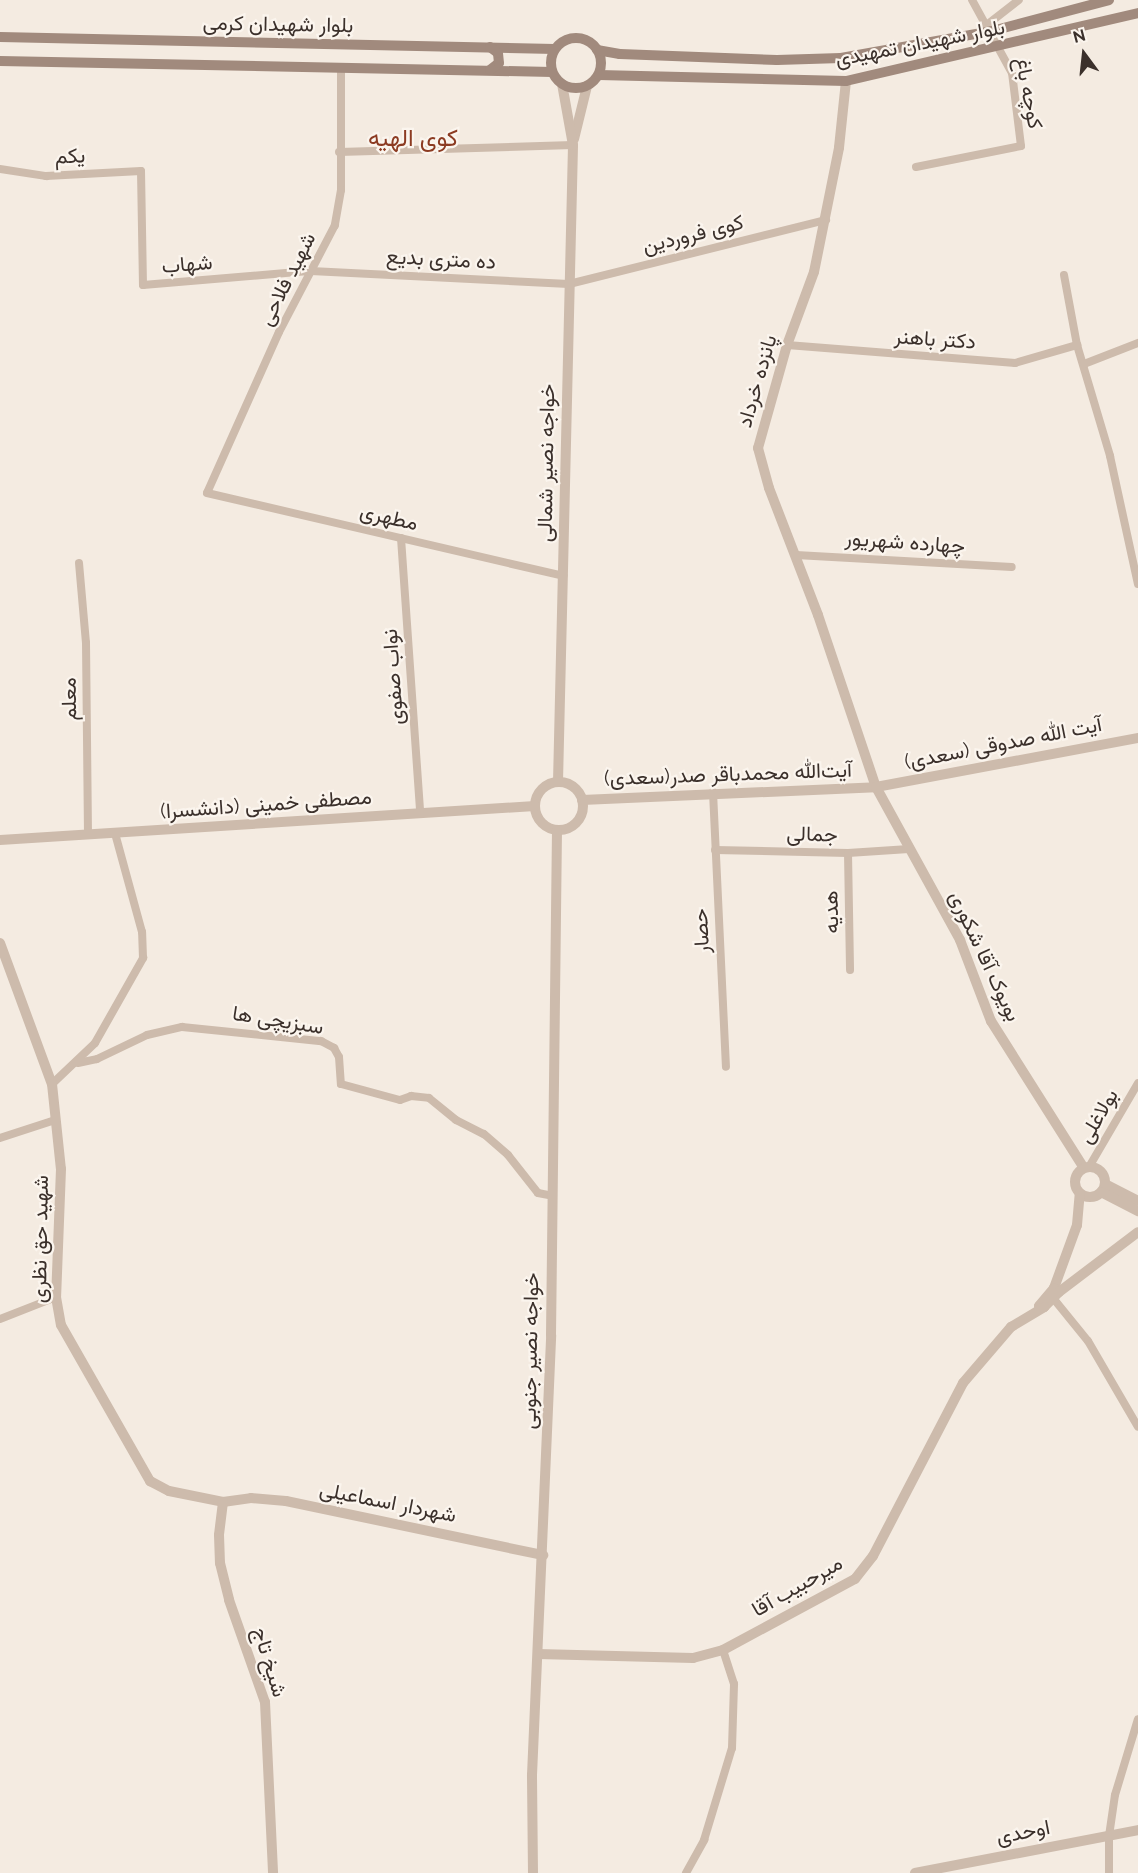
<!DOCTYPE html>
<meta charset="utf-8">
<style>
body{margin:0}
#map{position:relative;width:1138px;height:1873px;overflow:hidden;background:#f4ebe1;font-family:Raleway,Vazirmatn,sans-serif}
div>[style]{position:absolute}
.minor>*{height:8px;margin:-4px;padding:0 4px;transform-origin:4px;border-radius:4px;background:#cdbbac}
.tertiary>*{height:10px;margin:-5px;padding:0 5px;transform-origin:5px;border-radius:5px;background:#cdbbac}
.tertiary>.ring{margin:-5px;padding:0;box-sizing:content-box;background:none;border:10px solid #cdbbac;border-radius:50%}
.secondary>*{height:10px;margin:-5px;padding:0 5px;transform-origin:5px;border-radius:5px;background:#a18a7d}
.secondary>.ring{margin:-5px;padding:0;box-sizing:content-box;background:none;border:10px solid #a18a7d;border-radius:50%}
span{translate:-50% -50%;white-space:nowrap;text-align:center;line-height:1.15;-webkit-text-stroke:4.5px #fbf5ee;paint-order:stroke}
.street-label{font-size:21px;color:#3b302b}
.quarter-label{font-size:24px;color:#8c3b22}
.north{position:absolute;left:1054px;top:24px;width:60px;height:60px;-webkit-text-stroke:4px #fbf5ee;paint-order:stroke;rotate:345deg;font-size:16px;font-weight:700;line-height:24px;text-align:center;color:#3b302b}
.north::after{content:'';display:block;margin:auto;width:21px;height:27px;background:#3b302b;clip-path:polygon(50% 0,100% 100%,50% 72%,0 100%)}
</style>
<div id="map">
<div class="minor">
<i style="left:988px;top:24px;width:39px;rotate:-38deg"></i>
<i style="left:341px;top:68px;width:122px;rotate:90deg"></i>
<i style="left:341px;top:190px;width:36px;rotate:100deg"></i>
<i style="left:335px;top:225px;width:121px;rotate:117.6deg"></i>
<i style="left:279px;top:332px;width:176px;rotate:114.1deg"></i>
<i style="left:207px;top:493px;width:366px;rotate:13.1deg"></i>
<i style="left:339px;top:152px;width:234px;rotate:-1.7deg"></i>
<i style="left:916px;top:167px;width:107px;rotate:-11.3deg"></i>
<i style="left:1021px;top:146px;width:74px;rotate:-97deg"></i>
<i style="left:1012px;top:73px;width:83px;rotate:-118.7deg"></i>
<i style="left:0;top:169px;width:47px;rotate:8.7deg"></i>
<i style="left:46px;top:176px;width:95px;rotate:-3deg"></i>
<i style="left:141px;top:171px;width:114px;rotate:89deg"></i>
<i style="left:143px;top:285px;width:169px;rotate:-4.8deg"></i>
<i style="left:311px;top:271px;width:258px;rotate:2.9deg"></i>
<i style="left:569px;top:284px;width:265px;rotate:-14deg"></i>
<i style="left:1064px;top:275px;width:71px;rotate:79.5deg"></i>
<i style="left:1077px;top:345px;width:116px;rotate:73.4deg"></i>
<i style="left:1110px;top:456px;width:131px;rotate:77.7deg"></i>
<i style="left:787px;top:345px;width:229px;rotate:4.5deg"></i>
<i style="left:1015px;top:363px;width:65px;rotate:-16.2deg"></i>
<i style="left:1084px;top:364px;width:58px;rotate:-21.3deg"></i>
<i style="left:401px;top:538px;width:276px;rotate:86deg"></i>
<i style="left:796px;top:555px;width:216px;rotate:3.2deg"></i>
<i style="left:79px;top:563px;width:80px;rotate:85deg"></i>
<i style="left:86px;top:643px;width:192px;rotate:89.4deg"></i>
<i style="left:713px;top:792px;width:275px;rotate:87.3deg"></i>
<i style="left:715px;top:850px;width:133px;rotate:1.3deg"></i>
<i style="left:848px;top:853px;width:61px;rotate:-3.8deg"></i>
<i style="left:848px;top:853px;width:117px;rotate:89deg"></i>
<i style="left:78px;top:1063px;width:19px;rotate:-12deg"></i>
<i style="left:97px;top:1059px;width:55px;rotate:-25.6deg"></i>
<i style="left:147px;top:1035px;width:36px;rotate:-13deg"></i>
<i style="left:182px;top:1027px;width:140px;rotate:5.8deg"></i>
<i style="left:321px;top:1041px;width:15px;rotate:28deg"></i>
<i style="left:334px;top:1048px;width:10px;rotate:61deg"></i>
<i style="left:339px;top:1057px;width:27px;rotate:86deg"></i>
<i style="left:341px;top:1084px;width:61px;rotate:15.2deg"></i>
<i style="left:400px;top:1100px;width:12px;rotate:-20deg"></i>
<i style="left:411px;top:1096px;width:18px;rotate:6deg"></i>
<i style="left:429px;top:1098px;width:35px;rotate:39deg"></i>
<i style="left:456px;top:1120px;width:31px;rotate:27deg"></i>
<i style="left:484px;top:1134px;width:32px;rotate:41deg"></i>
<i style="left:508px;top:1155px;width:48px;rotate:51.7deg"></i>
<i style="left:538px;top:1193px;width:15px;rotate:11deg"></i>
<i style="left:52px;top:1084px;width:59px;rotate:-43.6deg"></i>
<i style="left:95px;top:1043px;width:98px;rotate:-60.5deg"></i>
<i style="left:143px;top:958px;width:26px;rotate:-92deg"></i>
<i style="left:142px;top:932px;width:103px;rotate:-105.3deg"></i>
<i style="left:0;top:1138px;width:58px;rotate:-18.1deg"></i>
<i style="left:1089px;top:1167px;width:97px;rotate:-59.7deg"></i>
<i style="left:1053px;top:1298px;width:55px;rotate:50.9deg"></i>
<i style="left:1088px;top:1341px;width:99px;rotate:59.8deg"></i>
<i style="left:0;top:1319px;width:60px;rotate:-21.4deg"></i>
<i style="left:686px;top:1873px;width:38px;rotate:-61deg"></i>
<i style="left:704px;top:1840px;width:96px;rotate:-73.1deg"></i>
<i style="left:732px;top:1748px;width:64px;rotate:-88.2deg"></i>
<i style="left:734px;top:1684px;width:36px;rotate:-108deg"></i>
<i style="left:1109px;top:1873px;width:37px;rotate:-90deg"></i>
<i style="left:1109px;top:1836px;width:41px;rotate:-81.7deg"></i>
<i style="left:1115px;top:1795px;width:79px;rotate:-73.2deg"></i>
</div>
<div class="tertiary">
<i style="left:846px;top:81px;width:67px;rotate:96deg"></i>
<i style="left:839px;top:148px;width:126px;rotate:101.4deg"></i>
<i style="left:814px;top:272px;width:78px;rotate:110.3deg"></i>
<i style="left:787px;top:345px;width:107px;rotate:105.7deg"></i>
<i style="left:758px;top:448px;width:41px;rotate:74.6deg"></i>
<i style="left:769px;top:488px;width:136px;rotate:68.9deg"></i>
<i style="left:818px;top:615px;width:182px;rotate:71.4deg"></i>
<i style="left:876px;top:787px;width:175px;rotate:61.2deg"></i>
<i style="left:960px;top:940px;width:87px;rotate:69.1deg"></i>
<i style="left:991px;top:1021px;width:174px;rotate:57.7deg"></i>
<i style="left:574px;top:139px;width:55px;rotate:-76.2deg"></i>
<i style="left:558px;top:782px;width:637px;rotate:-88.65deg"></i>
<i style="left:573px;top:145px;width:62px;rotate:-100.2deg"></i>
<i class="ring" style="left:535px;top:782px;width:38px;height:38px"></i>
<i style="left:582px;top:800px;width:294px;rotate:-2.5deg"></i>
<i style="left:876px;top:787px;width:267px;rotate:-10.6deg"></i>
<i style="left:0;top:840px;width:536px;rotate:-3.64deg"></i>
<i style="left:0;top:943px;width:150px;rotate:69.8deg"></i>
<i style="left:52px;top:1084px;width:85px;rotate:84deg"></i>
<i style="left:61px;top:1169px;width:128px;rotate:92.2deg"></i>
<i style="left:56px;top:1297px;width:28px;rotate:80deg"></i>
<i style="left:61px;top:1325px;width:180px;rotate:60.3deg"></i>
<i style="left:150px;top:1481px;width:21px;rotate:28deg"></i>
<i style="left:169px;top:1491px;width:55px;rotate:11.5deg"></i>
<i style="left:223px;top:1502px;width:28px;rotate:-8deg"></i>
<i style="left:251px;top:1498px;width:35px;rotate:5deg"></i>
<i style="left:286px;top:1501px;width:263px;rotate:11.9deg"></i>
<i class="ring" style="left:1075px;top:1167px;width:20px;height:20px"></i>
<i style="left:1105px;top:1184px;width:37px;rotate:27deg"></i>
<i style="left:1101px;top:1192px;width:42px;rotate:27.2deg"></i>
<i style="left:1054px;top:1288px;width:67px;rotate:-69.9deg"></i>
<i style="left:1077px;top:1225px;width:32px;rotate:-85deg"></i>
<i style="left:1054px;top:1288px;width:6px;rotate:39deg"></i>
<i style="left:1059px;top:1292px;width:21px;rotate:135deg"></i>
<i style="left:1044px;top:1307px;width:5px;rotate:-169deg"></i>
<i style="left:1039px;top:1306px;width:23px;rotate:-50deg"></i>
<i style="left:1059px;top:1292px;width:99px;rotate:-37.2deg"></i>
<i style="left:223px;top:1502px;width:33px;rotate:97deg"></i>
<i style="left:219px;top:1535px;width:28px;rotate:88deg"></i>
<i style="left:220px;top:1563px;width:38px;rotate:76deg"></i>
<i style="left:229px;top:1600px;width:108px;rotate:70.6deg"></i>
<i style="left:265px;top:1702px;width:171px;rotate:87.3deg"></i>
<i style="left:538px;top:1654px;width:155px;rotate:1.5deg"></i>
<i style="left:693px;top:1658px;width:31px;rotate:-15deg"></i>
<i style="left:723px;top:1650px;width:150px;rotate:-28.3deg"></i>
<i style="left:855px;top:1579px;width:29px;rotate:-52deg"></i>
<i style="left:873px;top:1556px;width:195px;rotate:-62.5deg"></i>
<i style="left:963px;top:1383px;width:74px;rotate:-49.4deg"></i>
<i style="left:1011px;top:1327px;width:39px;rotate:-31deg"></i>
<i style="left:533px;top:1873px;width:98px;rotate:-90.6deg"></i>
<i style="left:532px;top:1775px;width:440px;rotate:-87.5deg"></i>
<i style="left:551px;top:1335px;width:505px;rotate:-89.32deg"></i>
<i style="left:915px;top:1873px;width:227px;rotate:-10.9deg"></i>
</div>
<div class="secondary">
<i style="left:0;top:37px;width:555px;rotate:1.24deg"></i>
<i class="ring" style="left:551px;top:38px;width:40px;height:40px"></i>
<i style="left:597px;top:50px;width:23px;rotate:10deg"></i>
<i style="left:620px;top:54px;width:157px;rotate:2.2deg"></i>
<i style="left:777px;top:60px;width:64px;rotate:-1.8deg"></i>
<i style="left:841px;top:58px;width:153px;rotate:-10.1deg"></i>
<i style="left:992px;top:31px;width:121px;rotate:-14.8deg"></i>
<i style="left:0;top:61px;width:552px;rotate:1.14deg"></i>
<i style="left:490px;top:70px;width:11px;rotate:-38deg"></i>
<i style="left:499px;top:63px;width:10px;rotate:-96deg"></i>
<i style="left:498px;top:53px;width:10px;rotate:-143deg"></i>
<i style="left:599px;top:75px;width:247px;rotate:1.4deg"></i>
<i style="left:846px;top:81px;width:300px;rotate:-13.1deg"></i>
</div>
<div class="street-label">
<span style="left:278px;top:24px;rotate:1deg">بلوار شهیدان کرمی</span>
<span style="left:920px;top:43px;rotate:-11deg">بلوار شهیدان تمهیدی</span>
<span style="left:1029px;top:93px;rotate:79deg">کوچه باغ</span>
<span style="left:70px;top:156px;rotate:-3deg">یکم</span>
<span style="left:693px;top:234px;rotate:-14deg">کوی فروردین</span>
<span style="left:441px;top:259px;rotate:3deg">ده متری بدیع</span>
<span style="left:187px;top:264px;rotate:-5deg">شهاب</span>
<span style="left:287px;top:279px;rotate:-63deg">شهید فلاحی</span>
<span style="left:935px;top:339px;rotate:4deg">دکتر باهنر</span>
<span style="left:757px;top:381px;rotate:-74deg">پانزده خرداد</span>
<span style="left:546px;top:463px;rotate:-89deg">خواجه نصیر شمالی</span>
<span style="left:389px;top:517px;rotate:13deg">مطهری</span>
<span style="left:905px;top:542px;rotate:4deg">چهارده شهریور</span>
<span style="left:393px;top:677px;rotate:-94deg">نواب صفوی</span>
<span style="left:69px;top:699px;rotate:-91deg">معلم</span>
<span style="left:1003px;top:743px;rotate:-11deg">آیت الله صدوقی (سعدی)</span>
<span style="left:728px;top:774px;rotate:-2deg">آیت‌الله محمدباقر صدر(سعدی)</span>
<span style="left:266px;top:804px;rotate:-4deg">مصطفی خمینی (دانشسرا)</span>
<span style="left:812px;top:834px;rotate:1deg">جمالی</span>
<span style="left:831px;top:912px;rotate:-91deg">هدیه</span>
<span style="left:701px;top:931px;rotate:-93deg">حصار</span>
<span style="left:985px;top:956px;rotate:65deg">بویوک آقا شکوری</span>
<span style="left:278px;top:1020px;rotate:9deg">سبزیچی ها</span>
<span style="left:1098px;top:1116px;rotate:-60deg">بولاغلی</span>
<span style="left:40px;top:1239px;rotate:-89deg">شهید حق نظری</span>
<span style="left:530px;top:1351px;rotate:-89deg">خواجه نصیر جنوبی</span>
<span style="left:388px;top:1502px;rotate:11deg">شهردار اسماعیلی</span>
<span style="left:797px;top:1586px;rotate:-30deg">میرحبیب آقا</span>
<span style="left:270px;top:1662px;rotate:73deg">شیخ تاج</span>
<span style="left:1023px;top:1832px;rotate:-11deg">اوحدی</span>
</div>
<div class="quarter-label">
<span style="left:413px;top:138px">کوی الهیه</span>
</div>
<div class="north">N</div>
</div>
